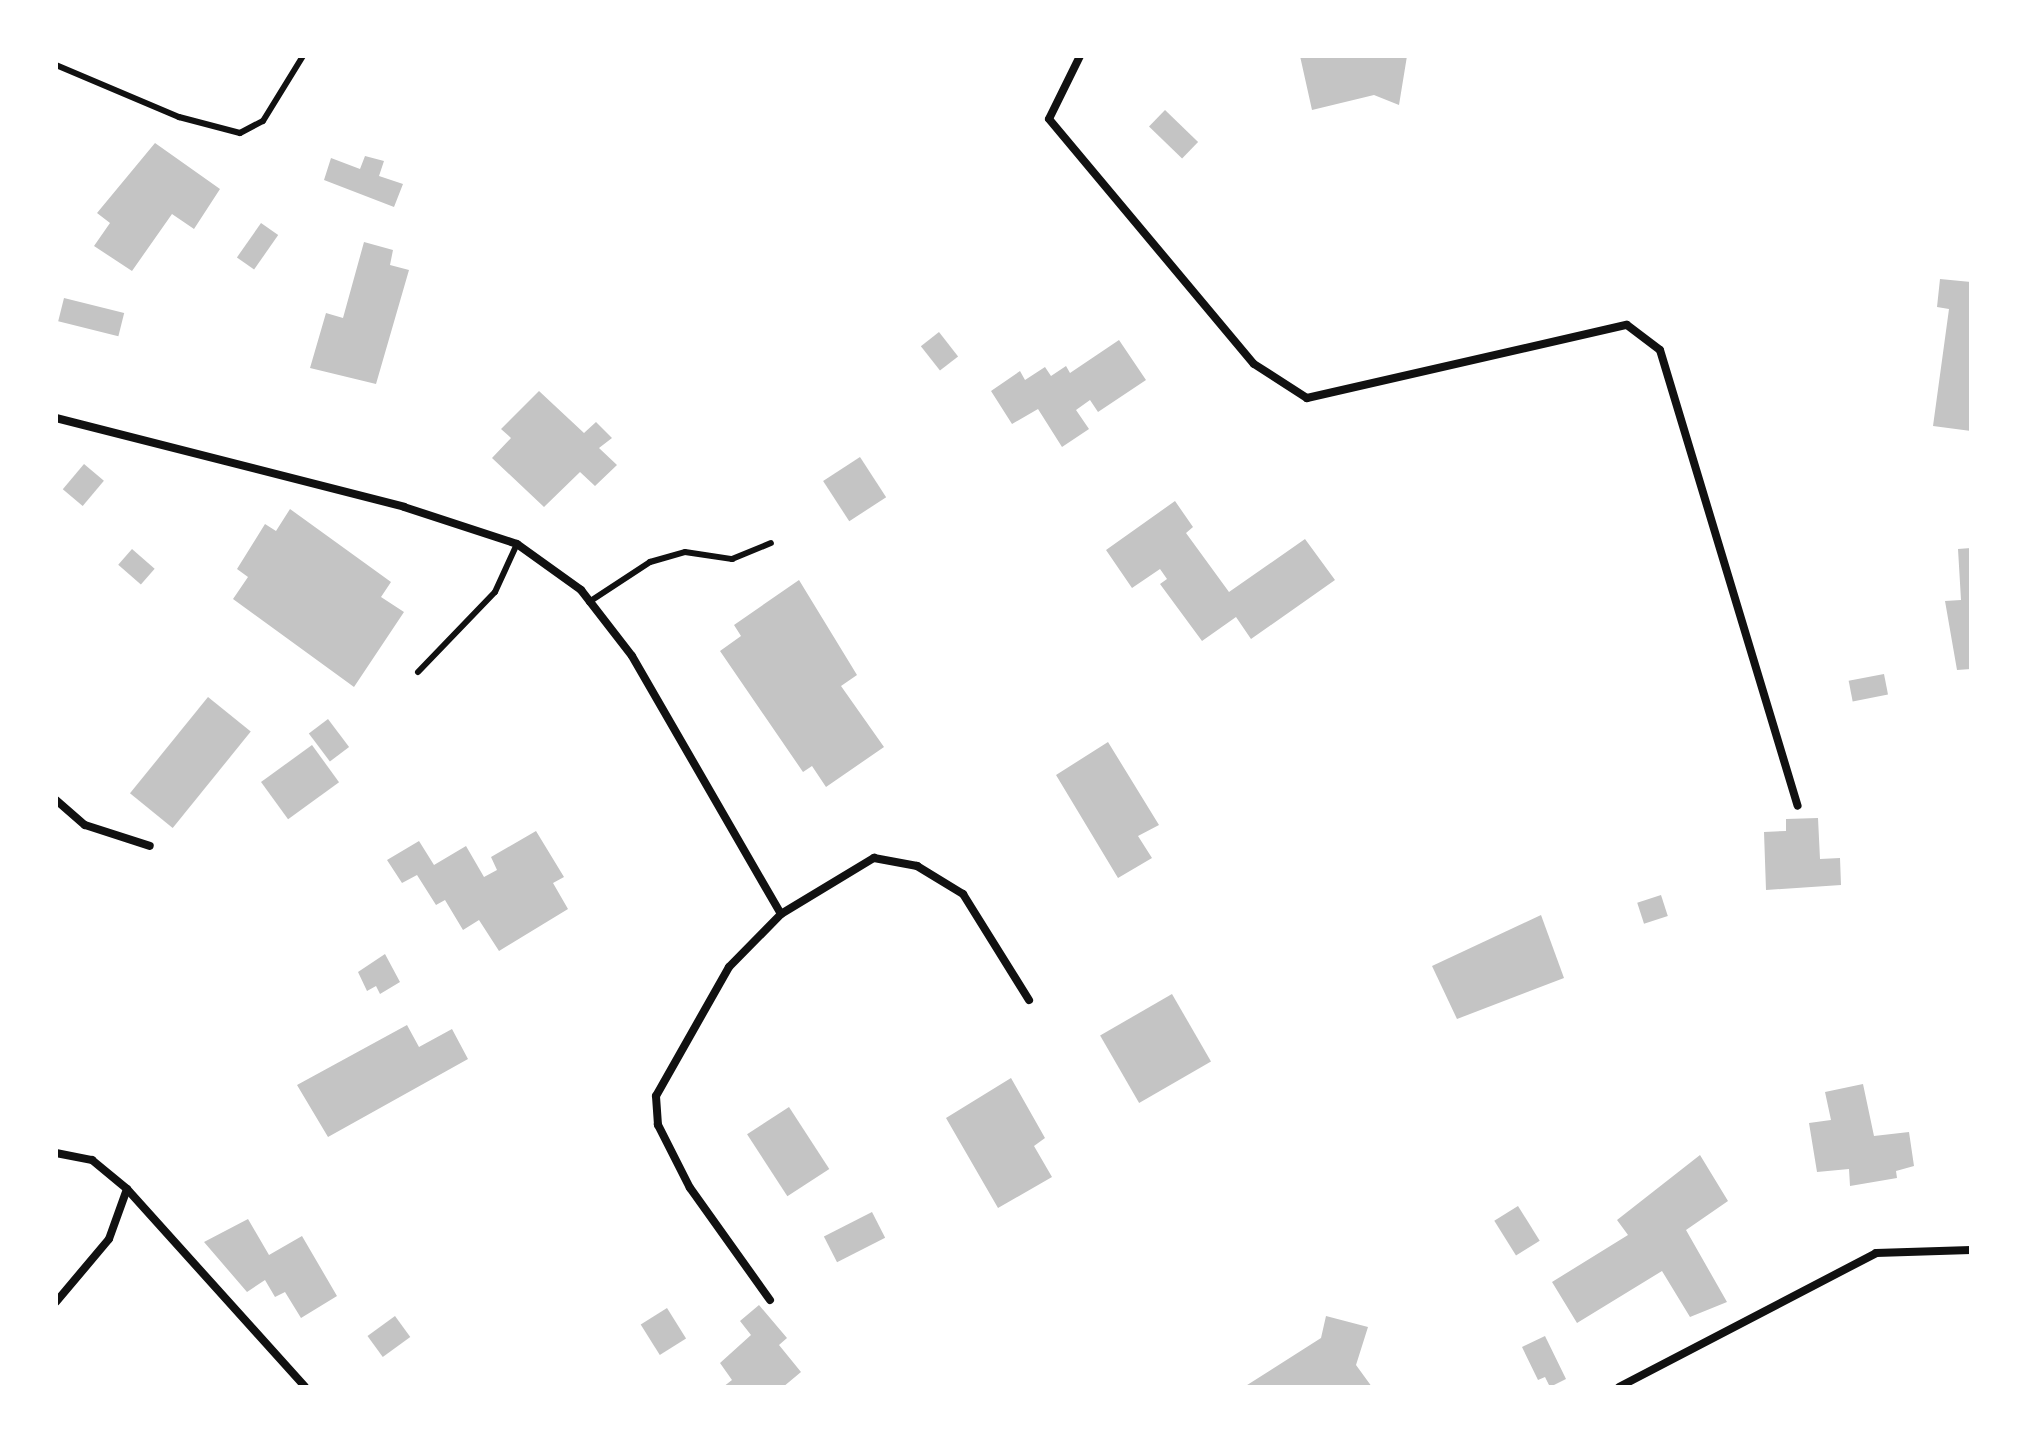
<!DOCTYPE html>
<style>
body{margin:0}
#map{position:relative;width:2027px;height:1443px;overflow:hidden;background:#fff;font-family:Merriweather,serif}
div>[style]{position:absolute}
.building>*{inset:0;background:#c4c4c4;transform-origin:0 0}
.service>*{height:6px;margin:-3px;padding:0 3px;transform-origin:3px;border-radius:3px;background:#111}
.minor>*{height:8px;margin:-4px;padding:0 4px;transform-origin:4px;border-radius:4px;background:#111}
span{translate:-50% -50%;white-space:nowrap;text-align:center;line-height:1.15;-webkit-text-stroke:7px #fff;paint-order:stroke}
.frame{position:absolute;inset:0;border:58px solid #fff;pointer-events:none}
</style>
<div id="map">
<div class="building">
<i style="clip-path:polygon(1300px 56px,1407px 56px,1399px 105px,1374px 95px,1312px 110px)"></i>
<i style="left:1165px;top:110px;width:46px;height:23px;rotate:44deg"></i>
<i style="clip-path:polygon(155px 143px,220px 189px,194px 229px,172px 214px,132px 271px,94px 246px,110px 223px,97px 213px)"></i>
<i style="clip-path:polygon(365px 156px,384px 161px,379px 176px,403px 184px,394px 207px,324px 180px,331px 158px,360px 169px)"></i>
<i style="left:261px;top:223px;width:21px;height:42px;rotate:35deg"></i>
<i style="clip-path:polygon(364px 242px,393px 250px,390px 265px,409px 270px,376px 384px,310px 368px,326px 313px,343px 318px)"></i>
<i style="clip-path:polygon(1940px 279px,1971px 282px,1971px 431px,1933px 426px,1949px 309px,1937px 307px)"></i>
<i style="left:64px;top:298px;width:62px;height:24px;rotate:14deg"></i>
<i style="left:939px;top:332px;width:31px;height:23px;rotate:52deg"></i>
<i style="clip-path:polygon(1119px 340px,1146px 380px,1098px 412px,1090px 400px,1076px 410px,1089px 429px,1062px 447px,1038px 409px,1012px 424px,991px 391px,1020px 371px,1025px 380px,1045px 367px,1051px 376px,1066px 366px,1070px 373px)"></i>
<i style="clip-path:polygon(539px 391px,584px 433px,596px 422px,612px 438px,599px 448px,617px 465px,595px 486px,580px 472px,544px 507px,492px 458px,511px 438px,501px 429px)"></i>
<i style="left:860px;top:457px;width:48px;height:44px;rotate:57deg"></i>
<i style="left:84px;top:464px;width:26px;height:33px;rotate:40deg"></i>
<i style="clip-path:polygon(1175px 501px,1193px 527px,1186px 533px,1229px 592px,1305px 539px,1335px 580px,1251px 639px,1236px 617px,1202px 641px,1160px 584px,1167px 579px,1160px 569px,1132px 588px,1106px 550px)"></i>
<i style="clip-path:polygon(290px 509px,391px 582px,381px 597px,404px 612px,354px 687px,233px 599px,248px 577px,237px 569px,265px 524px,276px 531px)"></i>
<i style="clip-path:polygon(1971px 548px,1971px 669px,1957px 670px,1945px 601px,1961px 600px,1958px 549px)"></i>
<i style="left:132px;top:549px;width:30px;height:21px;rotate:41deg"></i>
<i style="clip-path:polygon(799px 580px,857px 675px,841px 686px,884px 747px,826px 787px,812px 766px,803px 772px,720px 651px,741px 636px,734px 625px)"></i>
<i style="left:1884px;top:674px;width:21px;height:36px;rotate:79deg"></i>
<i style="left:208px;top:697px;width:55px;height:124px;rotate:39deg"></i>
<i style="left:328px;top:719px;width:35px;height:24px;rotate:53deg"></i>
<i style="clip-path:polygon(1108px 742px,1159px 825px,1138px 836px,1152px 858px,1118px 878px,1056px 775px)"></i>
<i style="left:312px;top:745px;width:46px;height:63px;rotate:54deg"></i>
<i style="clip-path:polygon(1818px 818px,1820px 859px,1840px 858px,1841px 885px,1766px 890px,1764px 832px,1786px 831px,1786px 819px)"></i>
<i style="clip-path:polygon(536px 831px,564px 877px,553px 883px,568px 909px,499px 951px,479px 920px,463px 930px,445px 900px,436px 905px,417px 875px,402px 883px,387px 860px,419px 841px,434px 865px,466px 846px,484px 877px,497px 870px,491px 857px)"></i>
<i style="left:1661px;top:895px;width:22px;height:25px;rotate:72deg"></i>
<i style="clip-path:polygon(1541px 915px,1564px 978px,1457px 1019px,1432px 966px)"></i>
<i style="clip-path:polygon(385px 954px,400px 982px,380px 994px,376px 986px,367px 991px,358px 972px)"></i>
<i style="left:1172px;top:994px;width:78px;height:83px;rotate:60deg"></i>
<i style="clip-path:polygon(407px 1025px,419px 1047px,452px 1029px,468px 1059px,328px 1137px,297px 1085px)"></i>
<i style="clip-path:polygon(1011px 1078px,1045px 1138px,1034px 1146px,1052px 1177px,998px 1208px,946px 1118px)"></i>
<i style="clip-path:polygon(1863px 1084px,1874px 1136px,1909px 1132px,1914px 1166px,1896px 1171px,1897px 1178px,1850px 1186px,1849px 1169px,1817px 1172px,1809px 1123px,1831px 1120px,1825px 1092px)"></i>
<i style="left:789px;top:1107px;width:74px;height:50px;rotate:57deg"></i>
<i style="clip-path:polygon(1700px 1155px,1728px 1201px,1686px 1230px,1727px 1302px,1690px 1317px,1662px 1271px,1577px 1323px,1552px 1282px,1628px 1235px,1617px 1220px)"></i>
<i style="left:1518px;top:1206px;width:41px;height:28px;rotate:58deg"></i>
<i style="left:872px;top:1212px;width:29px;height:54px;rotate:63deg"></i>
<i style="clip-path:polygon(248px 1219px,269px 1255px,302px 1236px,337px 1296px,301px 1318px,285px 1292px,275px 1297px,265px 1280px,247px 1292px,204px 1242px)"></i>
<i style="clip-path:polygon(759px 1305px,787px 1338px,779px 1345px,801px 1372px,783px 1387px,723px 1387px,732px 1380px,720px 1363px,751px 1335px,740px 1321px)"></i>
<i style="left:667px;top:1308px;width:36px;height:31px;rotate:58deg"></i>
<i style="left:395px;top:1316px;width:26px;height:34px;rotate:54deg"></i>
<i style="clip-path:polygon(1326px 1316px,1368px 1327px,1356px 1365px,1372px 1387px,1244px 1387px,1321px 1338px)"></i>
<i style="clip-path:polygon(1545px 1336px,1566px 1379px,1550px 1387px,1545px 1377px,1538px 1380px,1522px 1347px)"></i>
</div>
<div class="service">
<i style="left:56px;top:65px;width:134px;rotate:22.9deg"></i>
<i style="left:179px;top:117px;width:63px;rotate:14.7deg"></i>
<i style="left:240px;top:133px;width:26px;rotate:-28deg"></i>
<i style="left:263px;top:121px;width:76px;rotate:-58.4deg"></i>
<i style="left:589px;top:602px;width:73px;rotate:-33.3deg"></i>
<i style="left:650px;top:562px;width:36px;rotate:-16deg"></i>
<i style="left:685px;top:552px;width:48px;rotate:8.5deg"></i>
<i style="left:732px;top:559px;width:42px;rotate:-22.3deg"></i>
<i style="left:418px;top:672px;width:111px;rotate:-46.1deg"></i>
<i style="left:495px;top:592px;width:53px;rotate:-65.4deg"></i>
</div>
<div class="minor">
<i style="left:1080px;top:56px;width:70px;rotate:116.2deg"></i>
<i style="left:1049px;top:119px;width:319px;rotate:50.1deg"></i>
<i style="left:1254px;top:364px;width:63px;rotate:32.7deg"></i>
<i style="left:1307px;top:398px;width:328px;rotate:-12.9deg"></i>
<i style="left:1627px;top:325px;width:41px;rotate:37.1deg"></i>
<i style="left:1660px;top:350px;width:476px;rotate:73.2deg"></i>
<i style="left:56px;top:418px;width:359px;rotate:14.3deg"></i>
<i style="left:404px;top:507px;width:119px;rotate:18.1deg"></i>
<i style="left:517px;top:544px;width:79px;rotate:35.7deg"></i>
<i style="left:581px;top:590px;width:83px;rotate:52.3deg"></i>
<i style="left:632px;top:656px;width:298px;rotate:60deg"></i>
<i style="left:56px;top:800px;width:38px;rotate:41deg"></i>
<i style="left:85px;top:825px;width:68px;rotate:17.9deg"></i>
<i style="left:56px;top:1153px;width:37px;rotate:11deg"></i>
<i style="left:92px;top:1160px;width:45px;rotate:39.6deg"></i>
<i style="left:127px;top:1189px;width:266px;rotate:48deg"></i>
<i style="left:770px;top:1300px;width:138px;rotate:-125.5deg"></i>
<i style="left:690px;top:1188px;width:71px;rotate:-116.9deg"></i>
<i style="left:658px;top:1125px;width:29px;rotate:-94deg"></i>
<i style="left:656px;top:1096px;width:148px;rotate:-60.5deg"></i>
<i style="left:729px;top:967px;width:74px;rotate:-45.5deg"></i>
<i style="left:781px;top:914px;width:109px;rotate:-31.1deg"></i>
<i style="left:874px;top:858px;width:44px;rotate:10.5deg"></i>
<i style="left:917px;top:866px;width:54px;rotate:31.3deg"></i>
<i style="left:963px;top:894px;width:125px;rotate:58.1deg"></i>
<i style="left:56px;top:1302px;width:82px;rotate:-49.9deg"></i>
<i style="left:109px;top:1239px;width:53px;rotate:-70.2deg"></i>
<i style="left:1619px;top:1387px;width:290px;rotate:-27.5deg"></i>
<i style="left:1876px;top:1253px;width:95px;rotate:-1.8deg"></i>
</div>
<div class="frame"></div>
</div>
